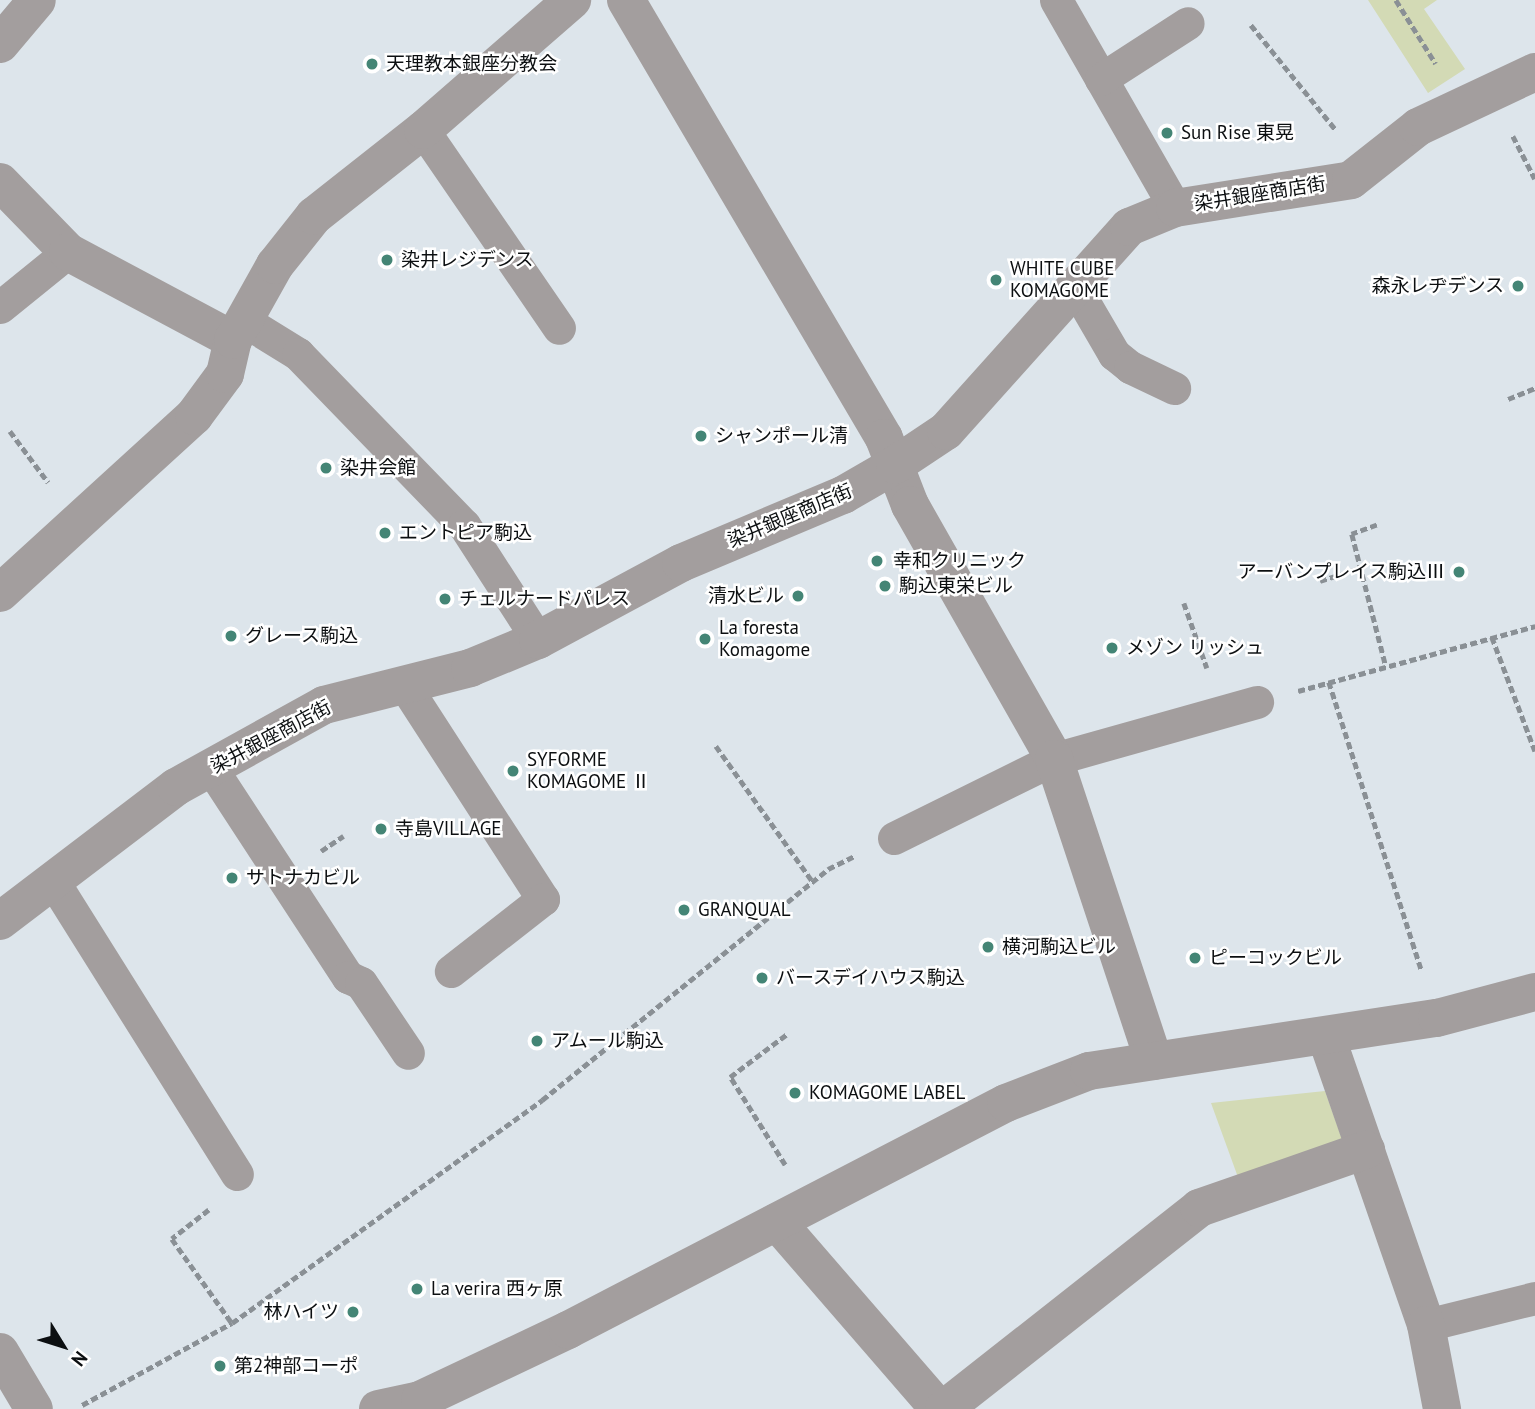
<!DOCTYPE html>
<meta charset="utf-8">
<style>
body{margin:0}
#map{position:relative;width:1535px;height:1409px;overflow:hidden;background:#dde5eb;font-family:"PT Sans","Noto Sans JP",sans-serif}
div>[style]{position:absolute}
.green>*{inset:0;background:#d3dab5}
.path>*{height:4.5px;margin-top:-2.25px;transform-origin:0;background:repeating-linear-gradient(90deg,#8a9095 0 7px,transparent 0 10.5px)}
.service>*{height:33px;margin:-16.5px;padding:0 16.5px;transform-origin:16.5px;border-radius:16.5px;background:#a39e9e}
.minor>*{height:38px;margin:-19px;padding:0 19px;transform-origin:19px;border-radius:19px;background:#a39e9e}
.tertiary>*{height:38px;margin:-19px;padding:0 19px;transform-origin:19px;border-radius:19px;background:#a39e9e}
.dots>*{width:19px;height:19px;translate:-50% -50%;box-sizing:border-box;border:4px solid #fff;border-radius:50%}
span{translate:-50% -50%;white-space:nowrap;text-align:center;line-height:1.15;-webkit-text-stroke:5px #fff;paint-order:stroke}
.poi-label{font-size:19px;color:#0c0f11}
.left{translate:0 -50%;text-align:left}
.right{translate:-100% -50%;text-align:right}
.street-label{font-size:19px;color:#0c0f11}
.north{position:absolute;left:28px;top:1311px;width:70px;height:70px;-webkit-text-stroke:5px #fff;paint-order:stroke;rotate:128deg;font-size:19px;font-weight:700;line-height:28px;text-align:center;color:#0c0f11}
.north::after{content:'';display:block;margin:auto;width:24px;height:32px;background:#0c0f11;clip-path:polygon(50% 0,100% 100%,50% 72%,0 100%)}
</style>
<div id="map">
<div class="green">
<i style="clip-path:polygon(1368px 0,1437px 0,1424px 9px,1465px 69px,1428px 93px)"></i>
<i style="clip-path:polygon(1325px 1091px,1342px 1139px,1239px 1180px,1211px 1103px)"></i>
</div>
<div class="path">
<i style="left:1396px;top:0;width:75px;rotate:58deg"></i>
<i style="left:1251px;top:25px;width:135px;rotate:51deg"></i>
<i style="left:1513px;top:136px;width:48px;rotate:62.9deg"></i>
<i style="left:1508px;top:399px;width:29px;rotate:-22deg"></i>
<i style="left:10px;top:431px;width:64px;rotate:53.3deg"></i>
<i style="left:1377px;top:525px;width:27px;rotate:160deg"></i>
<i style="left:1352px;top:534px;width:136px;rotate:75.6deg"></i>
<i style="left:1320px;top:581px;width:42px;rotate:-18deg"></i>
<i style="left:1184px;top:603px;width:69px;rotate:70.5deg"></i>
<i style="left:1492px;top:637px;width:122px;rotate:69.3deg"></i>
<i style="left:1329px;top:682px;width:304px;rotate:72.2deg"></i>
<i style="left:1298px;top:691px;width:246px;rotate:-15.3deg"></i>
<i style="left:716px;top:746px;width:167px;rotate:54.5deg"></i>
<i style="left:321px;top:851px;width:27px;rotate:-34deg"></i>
<i style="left:785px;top:1165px;width:104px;rotate:-122deg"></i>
<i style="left:730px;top:1077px;width:71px;rotate:-37deg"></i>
<i style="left:209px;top:1210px;width:47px;rotate:141.9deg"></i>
<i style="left:172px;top:1239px;width:103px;rotate:54.5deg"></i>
<i style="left:82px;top:1405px;width:171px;rotate:-28.7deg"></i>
<i style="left:232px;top:1323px;width:382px;rotate:-35.7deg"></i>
<i style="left:542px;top:1100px;width:368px;rotate:-38.9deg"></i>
<i style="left:828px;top:869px;width:30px;rotate:-26deg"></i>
</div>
<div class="service">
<i style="left:1056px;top:0;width:240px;rotate:60.2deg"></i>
<i style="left:1101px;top:79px;width:103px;rotate:-32.8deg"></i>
<i style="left:423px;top:130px;width:240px;rotate:55.5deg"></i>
<i style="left:1075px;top:287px;width:78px;rotate:59.8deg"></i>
<i style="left:1114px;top:354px;width:21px;rotate:39deg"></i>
<i style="left:1130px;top:367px;width:49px;rotate:25.5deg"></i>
<i style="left:0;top:307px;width:87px;rotate:-39deg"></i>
<i style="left:243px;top:320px;width:65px;rotate:31.7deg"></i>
<i style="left:298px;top:354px;width:238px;rotate:45.9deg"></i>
<i style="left:464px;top:525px;width:137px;rotate:57.2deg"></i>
<i style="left:405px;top:686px;width:254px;rotate:57.1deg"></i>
<i style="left:543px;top:899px;width:117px;rotate:142deg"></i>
<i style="left:211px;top:768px;width:250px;rotate:56.8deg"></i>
<i style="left:348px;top:977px;width:14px;rotate:25deg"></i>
<i style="left:361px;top:983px;width:84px;rotate:56.1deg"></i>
<i style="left:894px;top:838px;width:178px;rotate:-26.3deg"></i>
<i style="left:1054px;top:759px;width:211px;rotate:-15.7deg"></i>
<i style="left:53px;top:881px;width:346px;rotate:57.9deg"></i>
<i style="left:1426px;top:1325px;width:112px;rotate:-13.9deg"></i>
</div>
<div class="minor">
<i style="left:626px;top:0;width:508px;rotate:59.5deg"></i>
<i style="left:884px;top:438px;width:72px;rotate:68.8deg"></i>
<i style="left:910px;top:505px;width:292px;rotate:60.4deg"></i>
<i style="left:1054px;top:759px;width:318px;rotate:71.7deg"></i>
<i style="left:0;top:44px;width:57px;rotate:-49.9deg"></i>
<i style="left:0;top:182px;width:98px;rotate:45.8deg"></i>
<i style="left:68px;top:252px;width:187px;rotate:28.1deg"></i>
<i style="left:0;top:593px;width:263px;rotate:-42.4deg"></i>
<i style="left:194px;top:416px;width:52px;rotate:-53.6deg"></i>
<i style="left:225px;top:374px;width:35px;rotate:-77deg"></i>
<i style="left:233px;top:340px;width:86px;rotate:-60.8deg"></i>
<i style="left:275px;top:265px;width:63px;rotate:-51.5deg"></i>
<i style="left:314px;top:216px;width:139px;rotate:-38.3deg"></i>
<i style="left:423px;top:130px;width:198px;rotate:-41.1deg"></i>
<i style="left:0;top:921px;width:221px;rotate:-37.3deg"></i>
<i style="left:176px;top:787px;width:169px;rotate:-29deg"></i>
<i style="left:324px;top:705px;width:151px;rotate:-14.2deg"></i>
<i style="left:470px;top:668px;width:74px;rotate:-22.4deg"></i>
<i style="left:538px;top:640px;width:162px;rotate:-28.3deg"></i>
<i style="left:681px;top:563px;width:176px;rotate:-22.8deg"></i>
<i style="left:843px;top:495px;width:60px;rotate:-30deg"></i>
<i style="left:895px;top:465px;width:61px;rotate:-33.7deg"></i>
<i style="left:946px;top:431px;width:274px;rotate:-48.1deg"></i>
<i style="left:1129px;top:227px;width:50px;rotate:-22.4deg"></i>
<i style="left:1175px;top:208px;width:178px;rotate:-9deg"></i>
<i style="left:1351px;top:180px;width:85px;rotate:-38.3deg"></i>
<i style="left:1418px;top:127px;width:129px;rotate:-25.2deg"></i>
<i style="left:1326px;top:1036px;width:306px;rotate:70.9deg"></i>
<i style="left:1426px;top:1325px;width:86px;rotate:79.2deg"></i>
<i style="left:777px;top:1222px;width:247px;rotate:49.1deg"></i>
<i style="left:0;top:1352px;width:66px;rotate:59.2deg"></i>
<i style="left:944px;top:1409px;width:325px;rotate:-38.2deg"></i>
<i style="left:1199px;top:1208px;width:177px;rotate:-19.2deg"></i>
</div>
<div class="tertiary">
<i style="left:378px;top:1409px;width:43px;rotate:-12.1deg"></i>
<i style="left:420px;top:1400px;width:164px;rotate:-25.3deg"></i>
<i style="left:568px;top:1330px;width:493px;rotate:-27.4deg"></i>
<i style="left:1006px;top:1103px;width:89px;rotate:-21.1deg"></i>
<i style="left:1089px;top:1071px;width:352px;rotate:-8.7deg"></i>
<i style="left:1437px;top:1018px;width:101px;rotate:-14.9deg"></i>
</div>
<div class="dots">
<i style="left:372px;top:64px;background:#448575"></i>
<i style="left:1167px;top:133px;background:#448575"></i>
<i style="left:387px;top:260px;background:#448575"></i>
<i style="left:996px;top:280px;background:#448575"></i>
<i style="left:1518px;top:286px;background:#448575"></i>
<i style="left:701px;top:436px;background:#448575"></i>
<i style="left:326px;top:468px;background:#448575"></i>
<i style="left:385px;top:533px;background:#448575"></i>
<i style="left:877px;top:561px;background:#448575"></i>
<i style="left:1459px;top:572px;background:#448575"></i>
<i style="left:885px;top:586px;background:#448575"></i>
<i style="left:798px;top:596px;background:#448575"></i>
<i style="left:445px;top:599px;background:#448575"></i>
<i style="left:231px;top:636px;background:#448575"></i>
<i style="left:705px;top:639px;background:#448575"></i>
<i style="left:1112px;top:648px;background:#448575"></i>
<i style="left:513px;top:771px;background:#448575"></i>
<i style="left:381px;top:829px;background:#448575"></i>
<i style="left:232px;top:878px;background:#448575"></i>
<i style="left:684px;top:910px;background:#448575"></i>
<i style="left:988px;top:947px;background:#448575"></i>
<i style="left:1195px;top:958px;background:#448575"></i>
<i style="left:762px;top:978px;background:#448575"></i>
<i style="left:537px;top:1041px;background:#448575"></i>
<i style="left:795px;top:1093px;background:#448575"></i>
<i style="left:417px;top:1289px;background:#448575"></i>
<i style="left:353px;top:1312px;background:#448575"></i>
<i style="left:220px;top:1366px;background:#448575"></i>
</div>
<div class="poi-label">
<span class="left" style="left:386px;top:64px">天理教本銀座分教会</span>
<span class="left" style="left:1181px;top:133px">Sun Rise 東晃</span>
<span class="left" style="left:401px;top:260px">染井レジデンス</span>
<span class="left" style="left:1010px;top:280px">WHITE CUBE<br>KOMAGOME</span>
<span class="right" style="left:1504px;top:286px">森永レヂデンス</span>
<span class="left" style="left:715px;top:436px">シャンポール清</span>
<span class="left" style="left:340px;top:468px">染井会館</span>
<span class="left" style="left:399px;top:533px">エントピア駒込</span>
<span class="left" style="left:893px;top:561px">幸和クリニック</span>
<span class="right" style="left:1445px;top:572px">アーバンプレイス駒込Ⅲ</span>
<span class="left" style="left:899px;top:586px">駒込東栄ビル</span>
<span class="right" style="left:784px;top:596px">清水ビル</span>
<span class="left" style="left:459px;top:599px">チェルナードパレス</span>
<span class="left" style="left:719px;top:639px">La foresta<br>Komagome</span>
<span class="left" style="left:245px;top:636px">グレース駒込</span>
<span class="left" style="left:1126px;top:648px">メゾン リッシュ</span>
<span class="left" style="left:527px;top:771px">SYFORME<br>KOMAGOME Ⅱ</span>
<span class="left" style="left:395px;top:829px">寺島VILLAGE</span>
<span class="left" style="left:246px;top:878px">サトナカビル</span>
<span class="left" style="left:698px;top:910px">GRANQUAL</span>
<span class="left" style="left:1002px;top:947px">横河駒込ビル</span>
<span class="left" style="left:1209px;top:958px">ピーコックビル</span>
<span class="left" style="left:776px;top:978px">バースデイハウス駒込</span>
<span class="left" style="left:551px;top:1041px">アムール駒込</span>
<span class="left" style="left:809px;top:1093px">KOMAGOME LABEL</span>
<span class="left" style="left:431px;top:1289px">La verira 西ヶ原</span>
<span class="right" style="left:339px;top:1312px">林ハイツ</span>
<span class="left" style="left:234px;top:1366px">第2神部コーポ</span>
</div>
<div class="street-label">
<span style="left:1260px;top:194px;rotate:-9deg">染井銀座商店街</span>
<span style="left:790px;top:516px;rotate:-23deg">染井銀座商店街</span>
<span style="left:271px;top:737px;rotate:-28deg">染井銀座商店街</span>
</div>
<div class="north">N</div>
</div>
